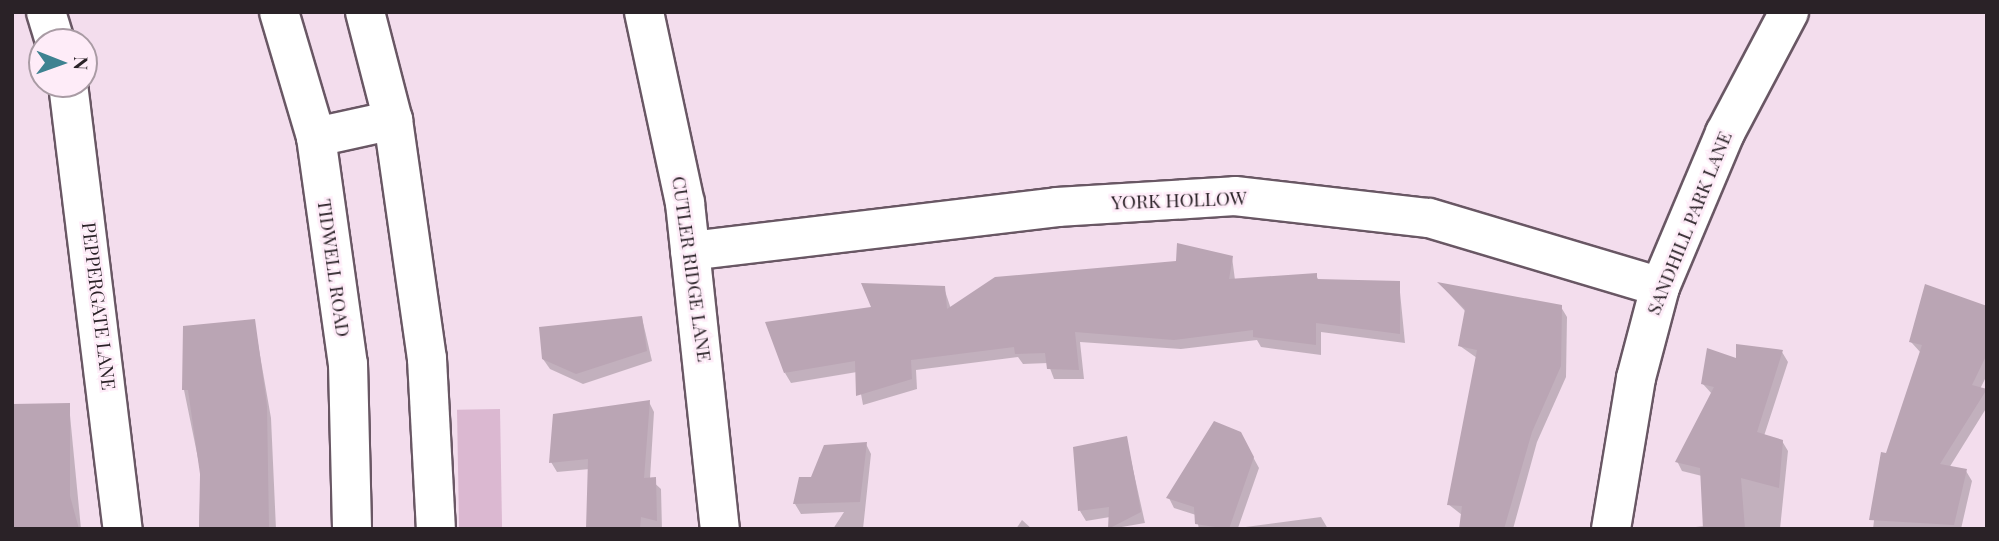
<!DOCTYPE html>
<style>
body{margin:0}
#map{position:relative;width:1999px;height:541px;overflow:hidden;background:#f3dded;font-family:"Playfair Display",serif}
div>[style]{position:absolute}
.green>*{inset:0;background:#dbb8d1;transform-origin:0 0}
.shadow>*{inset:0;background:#0003}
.building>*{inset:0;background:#baa5b4}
.roads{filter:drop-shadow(2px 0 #695764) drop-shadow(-2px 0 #695764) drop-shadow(0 2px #695764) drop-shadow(0 -2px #695764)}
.street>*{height:38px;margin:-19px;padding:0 19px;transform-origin:19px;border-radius:19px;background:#fff}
.secondary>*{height:38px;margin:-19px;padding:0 19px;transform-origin:19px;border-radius:19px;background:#fff}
span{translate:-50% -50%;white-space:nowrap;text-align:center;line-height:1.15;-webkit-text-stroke:5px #feecf8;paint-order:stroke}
.street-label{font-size:19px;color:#2a2227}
.frame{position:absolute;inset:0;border:14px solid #2a2227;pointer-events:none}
.north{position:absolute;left:28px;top:28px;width:70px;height:70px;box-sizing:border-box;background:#feecf8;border:2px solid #a99ba4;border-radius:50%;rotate:91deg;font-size:19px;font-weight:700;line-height:28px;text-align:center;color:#2a2227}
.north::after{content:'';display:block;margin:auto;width:24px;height:32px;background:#3e8291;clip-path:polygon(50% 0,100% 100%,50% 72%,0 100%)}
</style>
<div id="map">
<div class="green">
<i style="left:500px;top:409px;width:120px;height:43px;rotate:89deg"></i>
</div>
<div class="shadow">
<i style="clip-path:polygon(1232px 257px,1235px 280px,1316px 275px,1319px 281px,1399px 282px,1405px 343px,1321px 332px,1321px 355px,1261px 347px,1257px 340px,1181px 349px,1080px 342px,1084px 379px,1054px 379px,1048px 363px,1023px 364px,1018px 357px,916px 370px,917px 389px,863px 405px,857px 372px,791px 383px,785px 373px,873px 309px,944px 288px,951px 309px)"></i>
<i style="clip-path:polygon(1440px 284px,1561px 307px,1567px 317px,1566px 377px,1537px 442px,1513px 529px,1460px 529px,1462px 515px,1448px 504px,1477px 358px,1460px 346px,1466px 312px)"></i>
<i style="clip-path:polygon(1987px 308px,1987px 375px,1980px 389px,1987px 391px,1987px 407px,1949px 468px,1966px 471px,1972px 481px,1961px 529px,1873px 529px,1882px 454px,1888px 455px,1921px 353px,1911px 342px)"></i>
<i style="clip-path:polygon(642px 318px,652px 361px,583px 384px,550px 369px,543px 359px)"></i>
<i style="clip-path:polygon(254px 321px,271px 418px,276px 529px,199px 529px,201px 473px,184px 390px)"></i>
<i style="clip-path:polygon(1782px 352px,1788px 362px,1764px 436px,1782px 441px,1788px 451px,1780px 529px,1677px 529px,1705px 526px,1702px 476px,1682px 471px,1677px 461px,1712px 394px,1702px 383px,1737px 361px)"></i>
<i style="clip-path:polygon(649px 402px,654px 412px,650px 479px,661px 489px,662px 529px,589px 529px,590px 469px,557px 472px,551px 462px)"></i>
<i style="clip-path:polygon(69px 405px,81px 529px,12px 529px)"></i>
<i style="clip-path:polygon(1240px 433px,1259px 468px,1238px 528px,1321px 517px,1328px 529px,1199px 529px,1196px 515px,1174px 508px,1169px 498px)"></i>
<i style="clip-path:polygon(1126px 438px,1145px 523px,1110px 529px,1110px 517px,1086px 521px,1080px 511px)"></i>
<i style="clip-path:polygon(866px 444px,871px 454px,863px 529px,833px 529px,844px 512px,801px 514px,795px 504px,812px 479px)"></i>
<i style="clip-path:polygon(1022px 520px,1032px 529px,1016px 529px)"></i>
</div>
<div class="building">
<i style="clip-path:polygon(1177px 243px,1233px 256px,1229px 279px,1317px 273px,1317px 279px,1400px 281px,1400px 334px,1316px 323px,1316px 345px,1253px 337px,1253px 330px,1174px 340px,1075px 332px,1079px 370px,1047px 369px,1045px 353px,1015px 354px,1014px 347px,911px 360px,912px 379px,856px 396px,855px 361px,784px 373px,765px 322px,871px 307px,861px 283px,945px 286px,947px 309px,995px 277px,1176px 261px)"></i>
<i style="clip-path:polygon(1437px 282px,1562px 305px,1561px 366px,1532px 432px,1504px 529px,1459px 529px,1462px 506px,1447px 505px,1477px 350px,1458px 346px,1465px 309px)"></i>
<i style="clip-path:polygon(1925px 284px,1987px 306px,1987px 354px,1972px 385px,1987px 389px,1940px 464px,1967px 469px,1954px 525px,1869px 520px,1881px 452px,1886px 453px,1922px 345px,1909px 342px)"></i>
<i style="clip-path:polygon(642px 316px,647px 351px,576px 374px,542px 359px,539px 327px)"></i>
<i style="clip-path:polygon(255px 319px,267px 406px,269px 529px,199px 529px,200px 474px,188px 390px,182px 390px,183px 326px)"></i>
<i style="clip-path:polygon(1736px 344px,1783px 350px,1757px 432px,1783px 440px,1779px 488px,1741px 478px,1745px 529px,1703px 529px,1700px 468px,1675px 462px,1714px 387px,1701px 384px,1707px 348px,1736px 358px)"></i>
<i style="clip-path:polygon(650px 400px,644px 478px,656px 477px,657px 521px,641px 517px,640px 529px,586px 529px,588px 459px,549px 463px,553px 414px)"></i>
<i style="clip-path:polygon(70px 403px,70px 496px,79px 529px,12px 529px,12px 404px)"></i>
<i style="clip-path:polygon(1214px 421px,1241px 432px,1254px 457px,1229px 529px,1195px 524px,1194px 507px,1166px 498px)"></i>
<i style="clip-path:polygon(1127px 436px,1141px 512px,1108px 529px,1109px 507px,1078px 511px,1073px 447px)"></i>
<i style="clip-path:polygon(867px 442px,860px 502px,793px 504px,799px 477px,811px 477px,824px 445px)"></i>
</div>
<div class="roads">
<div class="street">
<i style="left:46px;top:12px;width:31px;rotate:73deg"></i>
<i style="left:644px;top:12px;width:195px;rotate:77.9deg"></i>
<i style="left:685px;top:203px;width:328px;rotate:83.9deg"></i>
<i style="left:68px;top:84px;width:448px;rotate:83deg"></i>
<i style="left:690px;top:251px;width:370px;rotate:-6.8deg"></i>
<i style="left:1057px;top:207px;width:178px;rotate:-3.5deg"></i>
<i style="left:1235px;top:196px;width:195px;rotate:6.5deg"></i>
<i style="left:1429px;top:218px;width:241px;rotate:16.6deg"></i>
<i style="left:1611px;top:529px;width:153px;rotate:-80.6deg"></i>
<i style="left:1636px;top:378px;width:94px;rotate:-75.2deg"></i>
<i style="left:1660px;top:287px;width:167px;rotate:-67.1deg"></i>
<i style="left:1725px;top:133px;width:137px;rotate:-62.1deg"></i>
</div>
<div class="secondary">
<i style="left:279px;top:12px;width:130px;rotate:73.5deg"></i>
<i style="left:316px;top:137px;width:229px;rotate:82deg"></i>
<i style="left:348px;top:364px;width:165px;rotate:88.6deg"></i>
<i style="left:365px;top:12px;width:112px;rotate:75.5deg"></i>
<i style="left:393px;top:120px;width:241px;rotate:81.9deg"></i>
<i style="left:427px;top:359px;width:170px;rotate:87deg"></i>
<i style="left:316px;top:137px;width:79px;rotate:-12.4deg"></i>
</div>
</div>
<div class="street-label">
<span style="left:1179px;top:200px;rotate:-2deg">YORK HOLLOW</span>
<span style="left:1689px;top:223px;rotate:-68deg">SANDHILL PARK LANE</span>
<span style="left:334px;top:268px;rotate:82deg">TIDWELL ROAD</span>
<span style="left:692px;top:269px;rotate:82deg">CUTLER RIDGE LANE</span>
<span style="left:99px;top:306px;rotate:83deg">PEPPERGATE LANE</span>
</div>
<div class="frame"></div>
<div class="north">N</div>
</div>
